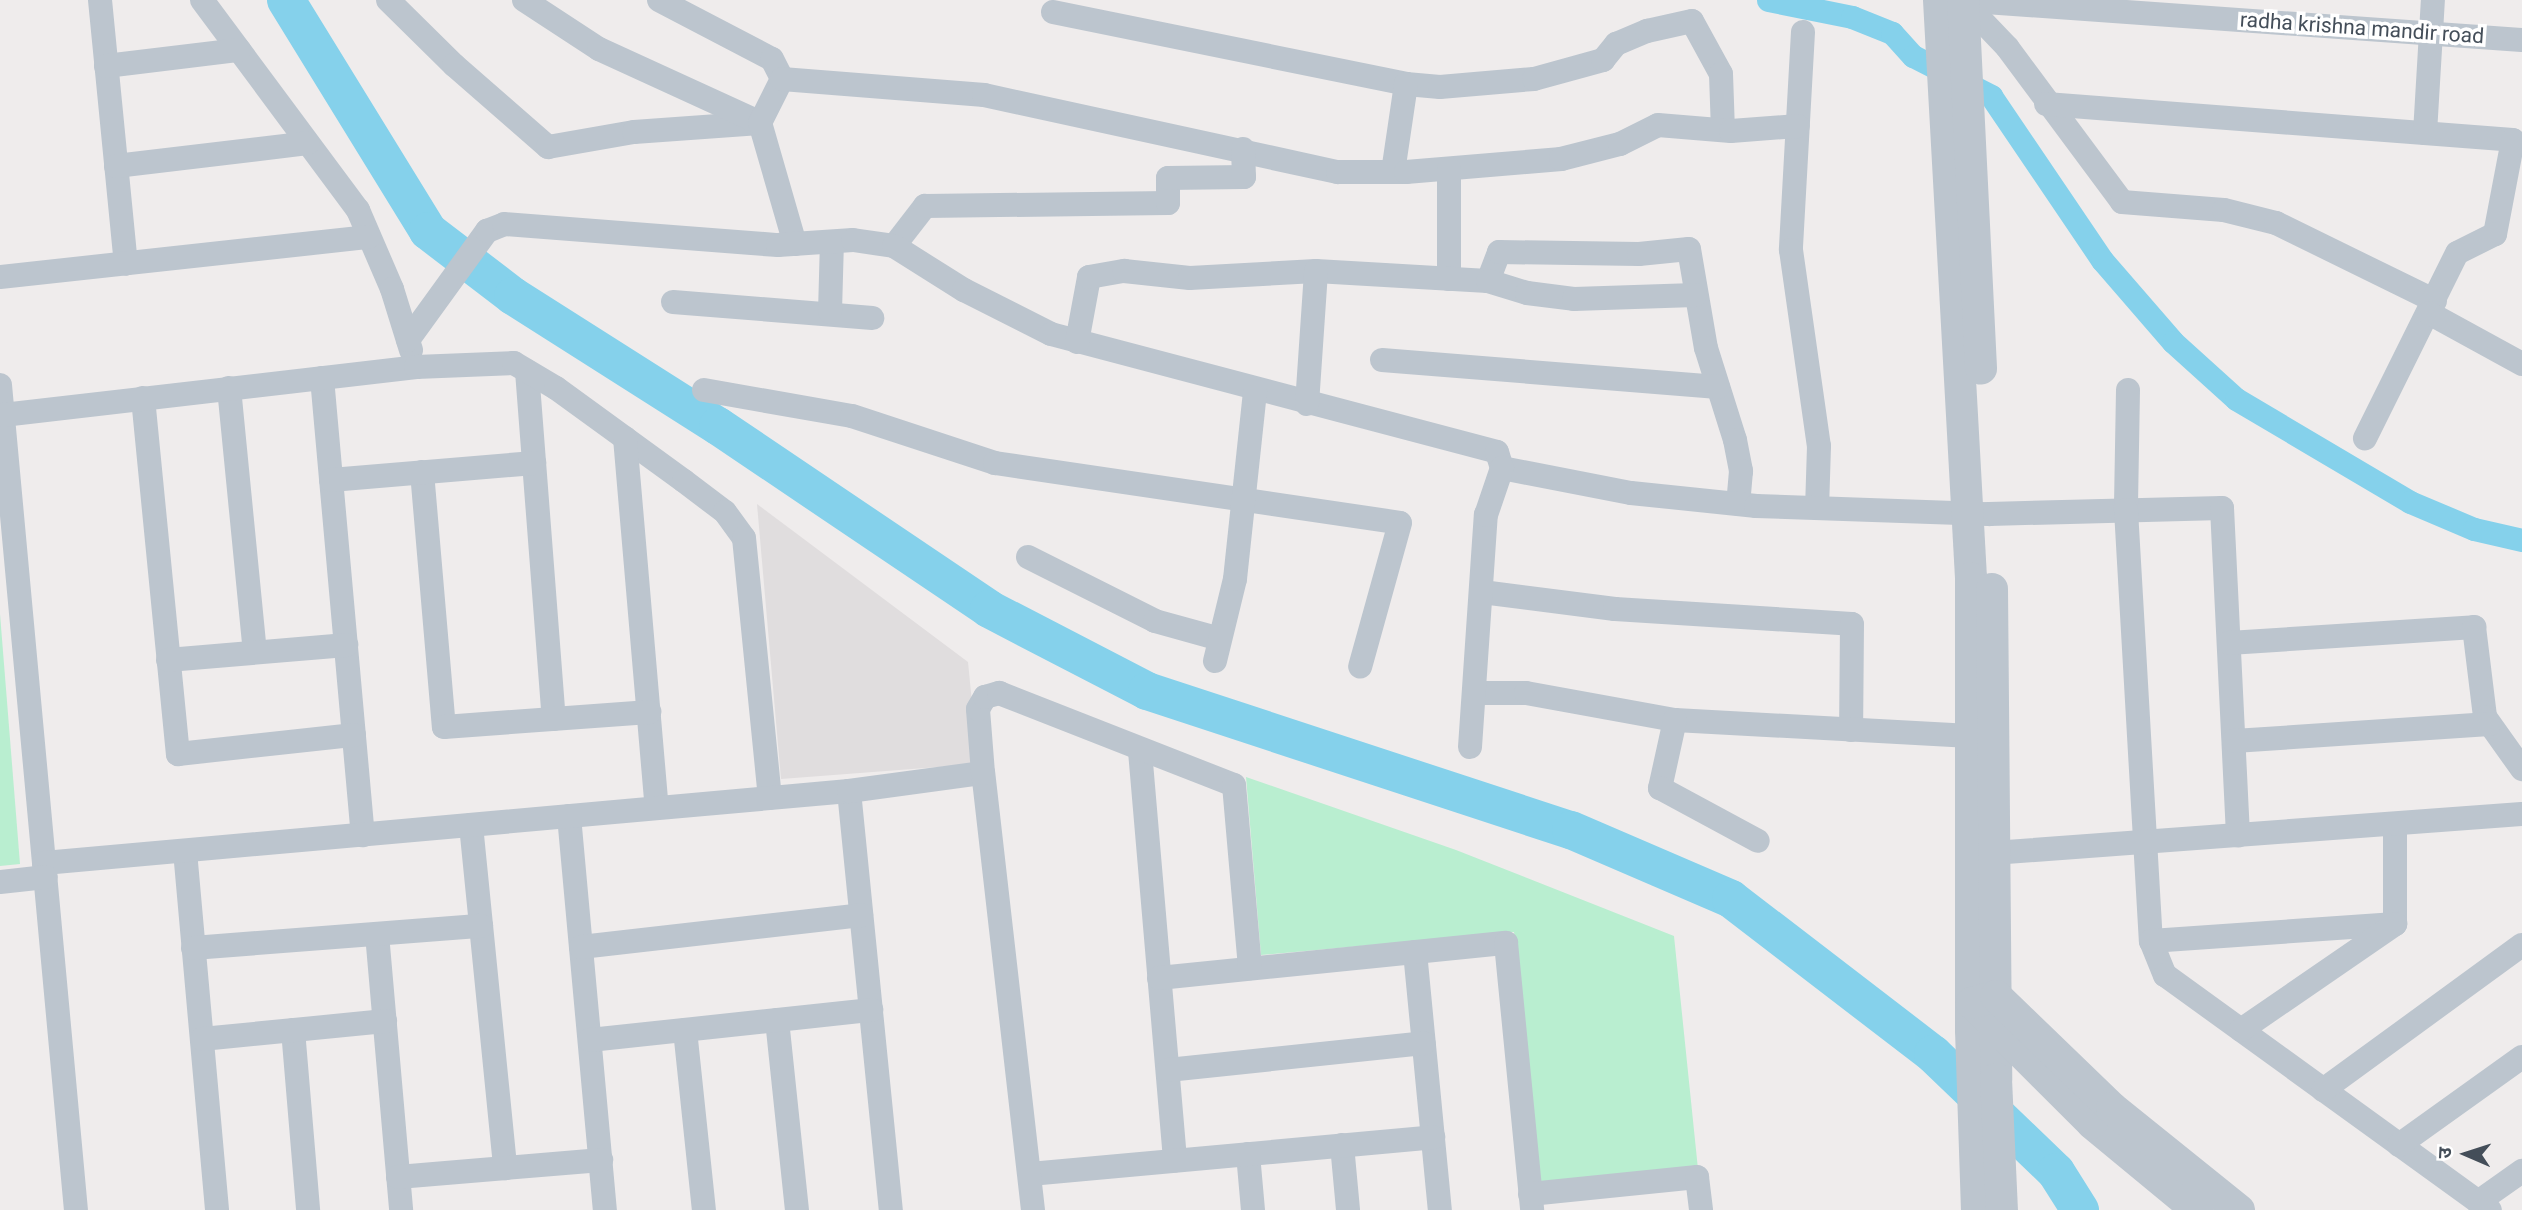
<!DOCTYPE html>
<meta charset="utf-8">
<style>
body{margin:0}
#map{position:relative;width:2522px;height:1210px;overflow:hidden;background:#efecec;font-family:Roboto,"Noto Sans Devanagari",sans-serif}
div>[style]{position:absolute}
.education>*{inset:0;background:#e0ddde}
.green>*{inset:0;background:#b9eed0}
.canal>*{height:23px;margin:-11.5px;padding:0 11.5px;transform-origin:11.5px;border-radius:11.5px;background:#85d1eb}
.river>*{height:38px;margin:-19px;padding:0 19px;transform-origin:19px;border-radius:19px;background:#85d1eb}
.minor>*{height:24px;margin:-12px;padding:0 12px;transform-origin:12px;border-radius:12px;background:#bcc5ce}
.tertiary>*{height:32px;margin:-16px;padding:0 16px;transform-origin:16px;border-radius:16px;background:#bcc5ce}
span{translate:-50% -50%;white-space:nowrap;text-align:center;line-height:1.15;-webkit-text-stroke:7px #fff;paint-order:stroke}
.street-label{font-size:21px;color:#444e59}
.north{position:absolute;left:2431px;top:1119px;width:70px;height:70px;-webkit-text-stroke:5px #fff;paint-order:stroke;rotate:273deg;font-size:19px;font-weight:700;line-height:28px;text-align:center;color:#444e59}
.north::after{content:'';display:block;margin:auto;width:24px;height:32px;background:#444e59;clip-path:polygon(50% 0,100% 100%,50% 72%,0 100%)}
</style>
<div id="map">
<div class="education">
<i style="clip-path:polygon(757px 504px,968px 662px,978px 764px,781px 779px)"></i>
</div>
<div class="green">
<i style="clip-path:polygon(0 614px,20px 864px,0 866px)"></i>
<i style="clip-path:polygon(1246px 777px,1456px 850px,1674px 936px,1698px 1169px,1538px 1185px,1514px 932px,1261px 955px)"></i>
</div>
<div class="canal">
<i style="left:1768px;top:0;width:86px;rotate:11.4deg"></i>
<i style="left:1852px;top:17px;width:43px;rotate:21.8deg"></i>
<i style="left:1892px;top:33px;width:31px;rotate:48deg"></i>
<i style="left:1913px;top:56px;width:88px;rotate:27.1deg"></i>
<i style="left:1991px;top:96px;width:198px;rotate:55.9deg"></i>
<i style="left:2102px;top:260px;width:108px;rotate:49.1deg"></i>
<i style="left:2173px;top:342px;width:85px;rotate:42.1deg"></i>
<i style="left:2236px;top:399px;width:202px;rotate:30.6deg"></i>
<i style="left:2410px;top:502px;width:69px;rotate:22.9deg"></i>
<i style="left:2474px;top:529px;width:49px;rotate:12.9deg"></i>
</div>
<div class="river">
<i style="left:286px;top:0;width:271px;rotate:58.4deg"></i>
<i style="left:428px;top:231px;width:107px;rotate:37.4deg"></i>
<i style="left:513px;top:296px;width:243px;rotate:32.4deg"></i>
<i style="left:718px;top:426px;width:327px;rotate:34deg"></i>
<i style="left:989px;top:609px;width:178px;rotate:27.4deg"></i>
<i style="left:1147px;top:691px;width:446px;rotate:18.2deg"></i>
<i style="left:1571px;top:830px;width:174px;rotate:23.3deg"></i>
<i style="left:1731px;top:899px;width:255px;rotate:37.5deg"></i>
<i style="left:1933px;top:1054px;width:170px;rotate:43.8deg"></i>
<i style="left:2056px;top:1172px;width:45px;rotate:57.7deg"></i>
</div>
<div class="minor">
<i style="left:100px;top:0;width:265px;rotate:84.4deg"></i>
<i style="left:202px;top:0;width:262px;rotate:53.4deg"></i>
<i style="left:358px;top:210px;width:86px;rotate:66.7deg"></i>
<i style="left:392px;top:289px;width:64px;rotate:72.7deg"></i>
<i style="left:388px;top:0;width:93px;rotate:44.6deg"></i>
<i style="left:454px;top:65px;width:125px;rotate:41.1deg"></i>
<i style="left:548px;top:147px;width:87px;rotate:-9.9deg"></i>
<i style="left:634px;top:132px;width:126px;rotate:-4.1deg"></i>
<i style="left:524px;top:0;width:90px;rotate:33.2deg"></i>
<i style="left:599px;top:49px;width:173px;rotate:24.6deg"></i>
<i style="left:659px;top:0;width:127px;rotate:27.6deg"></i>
<i style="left:772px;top:59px;width:22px;rotate:63deg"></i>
<i style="left:1957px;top:0;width:566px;rotate:4.05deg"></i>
<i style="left:1963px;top:1px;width:64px;rotate:46.3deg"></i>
<i style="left:2007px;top:47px;width:193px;rotate:53.4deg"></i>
<i style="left:2122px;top:202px;width:102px;rotate:4.5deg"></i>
<i style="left:2224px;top:210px;width:54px;rotate:14deg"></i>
<i style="left:2276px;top:223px;width:177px;rotate:26.1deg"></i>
<i style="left:1053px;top:12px;width:360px;rotate:11.5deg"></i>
<i style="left:1406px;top:84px;width:34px;rotate:5deg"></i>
<i style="left:1440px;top:87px;width:94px;rotate:-4.9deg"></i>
<i style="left:1534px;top:79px;width:72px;rotate:-15.4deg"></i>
<i style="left:1603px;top:60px;width:21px;rotate:-51deg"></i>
<i style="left:1616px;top:44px;width:34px;rotate:-23deg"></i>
<i style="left:1647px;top:31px;width:46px;rotate:-12.5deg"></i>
<i style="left:1692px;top:21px;width:60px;rotate:61.3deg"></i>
<i style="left:1721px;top:74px;width:56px;rotate:88deg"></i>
<i style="left:1803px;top:32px;width:218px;rotate:93.2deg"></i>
<i style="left:1791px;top:250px;width:198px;rotate:81.9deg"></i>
<i style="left:1819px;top:446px;width:62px;rotate:91.8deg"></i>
<i style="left:106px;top:66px;width:134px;rotate:-6.9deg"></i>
<i style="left:2046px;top:104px;width:468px;rotate:4.4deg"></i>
<i style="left:2513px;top:140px;width:96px;rotate:100.8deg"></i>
<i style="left:2495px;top:234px;width:42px;rotate:153.4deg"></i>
<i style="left:2457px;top:253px;width:207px;rotate:116.4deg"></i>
<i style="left:2425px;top:133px;width:133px;rotate:-86.6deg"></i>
<i style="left:116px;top:166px;width:193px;rotate:-6.8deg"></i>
<i style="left:1393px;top:172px;width:89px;rotate:-81.6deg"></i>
<i style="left:795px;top:244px;width:126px;rotate:-106.1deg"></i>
<i style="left:760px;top:123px;width:49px;rotate:-63.4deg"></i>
<i style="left:782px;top:79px;width:203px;rotate:4.5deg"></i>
<i style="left:984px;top:95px;width:362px;rotate:12.3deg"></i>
<i style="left:1338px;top:172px;width:68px"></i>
<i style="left:1406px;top:172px;width:156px;rotate:-4.8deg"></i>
<i style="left:1561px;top:159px;width:61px;rotate:-14.3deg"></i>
<i style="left:1620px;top:144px;width:42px;rotate:-26.6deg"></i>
<i style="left:1658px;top:125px;width:73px;rotate:4.7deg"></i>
<i style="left:1731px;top:131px;width:67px;rotate:-4.3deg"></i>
<i style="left:894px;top:246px;width:51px;rotate:-52.2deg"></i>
<i style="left:925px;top:206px;width:243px;rotate:-0.7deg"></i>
<i style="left:1168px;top:203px;width:25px;rotate:-90deg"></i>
<i style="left:1168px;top:178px;width:76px;rotate:-0.8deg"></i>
<i style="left:1244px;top:177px;width:28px;rotate:-92deg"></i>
<i style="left:0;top:277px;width:371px;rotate:-6.2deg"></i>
<i style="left:1449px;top:279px;width:110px;rotate:-90deg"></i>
<i style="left:1488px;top:281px;width:31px;rotate:-69deg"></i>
<i style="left:1499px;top:252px;width:140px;rotate:0.8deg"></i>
<i style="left:1639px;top:254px;width:50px;rotate:-5.7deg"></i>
<i style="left:1689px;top:249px;width:100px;rotate:80.3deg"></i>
<i style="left:1706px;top:348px;width:96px;rotate:72.5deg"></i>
<i style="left:1735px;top:440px;width:32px;rotate:79deg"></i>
<i style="left:1741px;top:471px;width:33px;rotate:95deg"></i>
<i style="left:673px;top:302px;width:200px;rotate:4.6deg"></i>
<i style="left:830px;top:312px;width:70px;rotate:-88.4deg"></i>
<i style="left:2429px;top:313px;width:106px;rotate:28.7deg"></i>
<i style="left:408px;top:340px;width:135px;rotate:-54.1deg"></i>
<i style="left:487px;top:231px;width:18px;rotate:-22deg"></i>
<i style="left:504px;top:224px;width:275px;rotate:4.4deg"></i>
<i style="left:778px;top:245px;width:75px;rotate:-3.8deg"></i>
<i style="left:853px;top:240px;width:41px;rotate:8.3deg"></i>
<i style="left:894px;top:246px;width:83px;rotate:32.2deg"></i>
<i style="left:964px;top:290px;width:97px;rotate:26.8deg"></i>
<i style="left:1051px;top:334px;width:461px;rotate:14.8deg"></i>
<i style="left:1497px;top:452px;width:17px;rotate:73deg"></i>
<i style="left:1502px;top:468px;width:131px;rotate:11deg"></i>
<i style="left:1631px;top:493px;width:126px;rotate:5.9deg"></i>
<i style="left:1756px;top:506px;width:233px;rotate:2deg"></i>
<i style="left:1989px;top:514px;width:233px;rotate:-1.5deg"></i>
<i style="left:2222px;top:508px;width:328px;rotate:87.2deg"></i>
<i style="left:1077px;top:342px;width:66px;rotate:-79.5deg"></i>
<i style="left:1089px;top:277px;width:36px;rotate:-10deg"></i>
<i style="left:1124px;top:271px;width:66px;rotate:6.1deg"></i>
<i style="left:1190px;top:278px;width:126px;rotate:-3.2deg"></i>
<i style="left:1316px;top:271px;width:172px;rotate:3.3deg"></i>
<i style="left:1488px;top:281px;width:41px;rotate:17.1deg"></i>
<i style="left:1527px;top:293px;width:47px;rotate:7.3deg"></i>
<i style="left:1574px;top:299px;width:121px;rotate:-1.9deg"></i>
<i style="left:1382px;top:360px;width:337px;rotate:4.6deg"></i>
<i style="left:527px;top:371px;width:349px;rotate:85.6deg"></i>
<i style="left:322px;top:378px;width:459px;rotate:84.9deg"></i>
<i style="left:0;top:385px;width:828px;rotate:84.74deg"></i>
<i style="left:229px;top:388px;width:265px;rotate:84.4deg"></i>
<i style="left:704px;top:390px;width:150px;rotate:10deg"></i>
<i style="left:852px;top:416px;width:151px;rotate:18.2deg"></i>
<i style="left:995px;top:463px;width:409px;rotate:8.4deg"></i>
<i style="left:1400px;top:523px;width:149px;rotate:105.5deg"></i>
<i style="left:2128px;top:390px;width:120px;rotate:91deg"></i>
<i style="left:2126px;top:510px;width:432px;rotate:86.7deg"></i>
<i style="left:2151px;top:941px;width:37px;rotate:68deg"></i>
<i style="left:2165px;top:975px;width:401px;rotate:35.9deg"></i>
<i style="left:143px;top:398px;width:358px;rotate:84.4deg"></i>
<i style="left:178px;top:754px;width:177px;rotate:-6.2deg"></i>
<i style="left:1307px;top:404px;width:133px;rotate:-86.1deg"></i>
<i style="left:3px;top:415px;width:416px;rotate:-6.6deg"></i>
<i style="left:416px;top:367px;width:98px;rotate:-2.3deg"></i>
<i style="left:514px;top:363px;width:49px;rotate:30.8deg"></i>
<i style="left:556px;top:388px;width:158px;rotate:36deg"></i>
<i style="left:684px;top:481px;width:51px;rotate:37.1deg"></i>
<i style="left:725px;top:512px;width:32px;rotate:54deg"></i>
<i style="left:744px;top:538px;width:261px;rotate:84.3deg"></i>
<i style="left:625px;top:438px;width:371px;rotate:85.1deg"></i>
<i style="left:422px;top:472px;width:256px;rotate:85.1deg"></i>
<i style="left:444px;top:727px;width:206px;rotate:-4.2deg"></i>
<i style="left:331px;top:480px;width:204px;rotate:-4.8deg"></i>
<i style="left:1028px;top:557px;width:142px;rotate:26.7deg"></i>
<i style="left:1155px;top:621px;width:67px;rotate:15.5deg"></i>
<i style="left:1482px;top:592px;width:134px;rotate:7.3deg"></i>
<i style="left:1615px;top:609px;width:237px;rotate:3.6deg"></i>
<i style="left:1852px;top:624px;width:106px;rotate:90.5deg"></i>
<i style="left:2229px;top:643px;width:246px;rotate:-3.7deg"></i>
<i style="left:2474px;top:627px;width:91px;rotate:83deg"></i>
<i style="left:2485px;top:717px;width:64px;rotate:54.6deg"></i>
<i style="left:168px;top:660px;width:179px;rotate:-4.8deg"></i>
<i style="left:1215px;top:661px;width:84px;rotate:-76.3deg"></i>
<i style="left:1235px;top:579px;width:189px;rotate:-83.9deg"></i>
<i style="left:1474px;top:693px;width:52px"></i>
<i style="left:1526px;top:693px;width:151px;rotate:10.3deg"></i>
<i style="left:1675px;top:720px;width:296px;rotate:3.1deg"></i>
<i style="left:1675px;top:720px;width:70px;rotate:102.4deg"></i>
<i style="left:1660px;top:788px;width:111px;rotate:28.4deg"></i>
<i style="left:2234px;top:741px;width:256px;rotate:-3.8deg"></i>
<i style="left:1470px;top:747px;width:233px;rotate:-86.1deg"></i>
<i style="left:1486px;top:515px;width:50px;rotate:-71.2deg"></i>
<i style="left:1140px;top:751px;width:411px;rotate:85.1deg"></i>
<i style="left:849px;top:791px;width:421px;rotate:84.3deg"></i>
<i style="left:569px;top:816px;width:396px;rotate:84.8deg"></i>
<i style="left:471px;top:825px;width:345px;rotate:84.3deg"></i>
<i style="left:2395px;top:826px;width:98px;rotate:90deg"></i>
<i style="left:185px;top:851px;width:360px;rotate:84.9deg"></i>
<i style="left:1979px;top:854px;width:544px;rotate:-4.21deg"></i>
<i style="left:44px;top:863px;width:808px;rotate:-5.11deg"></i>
<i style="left:849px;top:791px;width:135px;rotate:-7.7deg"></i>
<i style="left:0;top:882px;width:46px;rotate:-6.2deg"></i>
<i style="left:377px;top:934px;width:277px;rotate:85deg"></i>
<i style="left:2151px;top:941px;width:245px;rotate:-4deg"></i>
<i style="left:581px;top:947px;width:282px;rotate:-6.5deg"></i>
<i style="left:193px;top:948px;width:289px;rotate:-4.4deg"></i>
<i style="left:1415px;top:952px;width:259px;rotate:84.5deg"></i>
<i style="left:1159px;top:978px;width:349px;rotate:-5.8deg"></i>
<i style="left:1506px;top:943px;width:268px;rotate:84.4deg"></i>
<i style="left:777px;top:1020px;width:191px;rotate:84deg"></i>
<i style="left:293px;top:1030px;width:181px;rotate:85.2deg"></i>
<i style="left:685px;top:1030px;width:181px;rotate:84deg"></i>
<i style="left:2241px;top:1030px;width:187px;rotate:-34.5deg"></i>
<i style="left:202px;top:1039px;width:184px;rotate:-5.6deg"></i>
<i style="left:590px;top:1040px;width:283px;rotate:-6.1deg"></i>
<i style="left:1168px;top:1070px;width:257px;rotate:-6deg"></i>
<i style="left:2323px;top:1090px;width:246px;rotate:-36.1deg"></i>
<i style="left:1342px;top:1145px;width:65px;rotate:84.7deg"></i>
<i style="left:2399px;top:1145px;width:151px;rotate:-35.6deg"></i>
<i style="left:1248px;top:1154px;width:56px;rotate:84.9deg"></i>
<i style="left:1030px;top:1174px;width:405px;rotate:-5.2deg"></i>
<i style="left:398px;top:1177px;width:204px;rotate:-4.8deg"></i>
<i style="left:1530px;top:1194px;width:168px;rotate:-5.8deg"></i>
<i style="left:1697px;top:1177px;width:33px;rotate:83deg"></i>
<i style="left:2478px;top:1202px;width:54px;rotate:-35.2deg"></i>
<i style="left:1033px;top:1210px;width:440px;rotate:-96.5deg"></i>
<i style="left:983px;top:773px;width:64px;rotate:-94.5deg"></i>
<i style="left:978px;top:709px;width:14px;rotate:-60deg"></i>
<i style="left:985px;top:697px;width:15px;rotate:-16deg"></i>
<i style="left:999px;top:693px;width:252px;rotate:21.4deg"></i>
<i style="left:1234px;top:785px;width:184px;rotate:85deg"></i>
</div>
<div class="tertiary">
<i style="left:1939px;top:0;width:579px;rotate:86.83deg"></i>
<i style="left:1971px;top:578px;width:452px;rotate:90deg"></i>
<i style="left:1971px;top:1030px;width:180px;rotate:88.1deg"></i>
<i style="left:1963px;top:0;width:369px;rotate:87.2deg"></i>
<i style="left:1992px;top:589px;width:490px;rotate:89.5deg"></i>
<i style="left:1996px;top:1079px;width:131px;rotate:87.4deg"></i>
<i style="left:2197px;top:1210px;width:136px;rotate:-140.4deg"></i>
<i style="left:2092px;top:1123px;width:170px;rotate:-135deg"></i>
<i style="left:1972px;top:1003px;width:25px;rotate:-16deg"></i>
<i style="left:1996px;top:996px;width:161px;rotate:44deg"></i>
<i style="left:2112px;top:1108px;width:163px;rotate:38.8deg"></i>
</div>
<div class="street-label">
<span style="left:2362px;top:28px;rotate:4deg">radha krishna mandir road</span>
</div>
<div class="north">उ</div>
</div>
